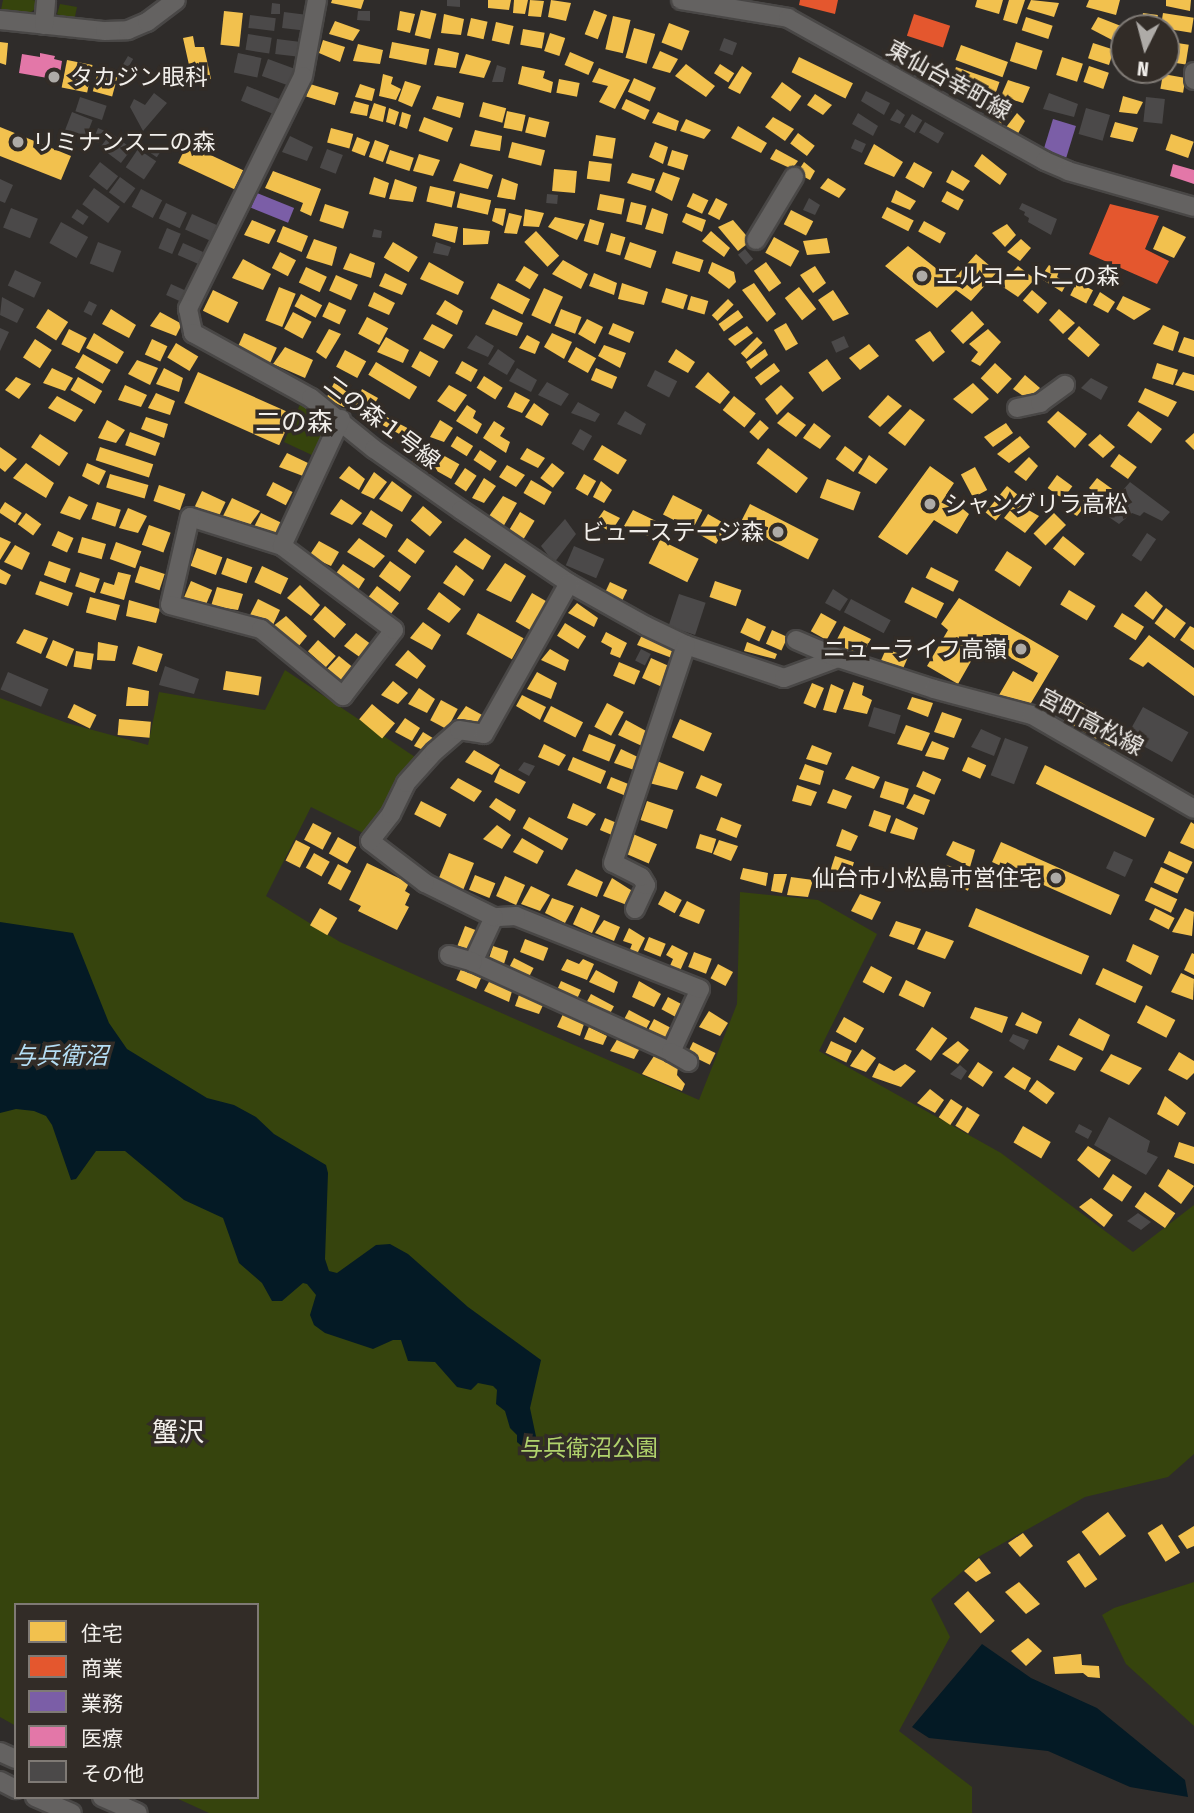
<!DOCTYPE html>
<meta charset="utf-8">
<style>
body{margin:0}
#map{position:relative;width:1194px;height:1813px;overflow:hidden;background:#2f2c2a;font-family:"Fira Sans Condensed","Noto Sans JP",sans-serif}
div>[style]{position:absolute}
.green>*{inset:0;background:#36440d}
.water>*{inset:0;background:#041a25}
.homes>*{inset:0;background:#f2c14e;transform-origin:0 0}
.shops>*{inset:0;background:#e4572e;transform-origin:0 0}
.offices>*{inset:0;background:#7b5ea7;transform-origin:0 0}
.health>*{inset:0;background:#e377a8}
.building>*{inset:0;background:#4b4949;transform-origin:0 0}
.roads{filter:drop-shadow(2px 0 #494746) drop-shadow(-2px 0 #494746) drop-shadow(0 2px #494746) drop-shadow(0 -2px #494746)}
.minor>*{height:18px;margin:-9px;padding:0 9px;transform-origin:9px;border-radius:9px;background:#646261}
.dots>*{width:19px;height:19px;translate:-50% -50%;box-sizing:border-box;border:4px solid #322c27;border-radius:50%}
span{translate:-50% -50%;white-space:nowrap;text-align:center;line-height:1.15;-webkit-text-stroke:7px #322c27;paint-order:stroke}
.poi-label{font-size:23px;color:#f2efeb}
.left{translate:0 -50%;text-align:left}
.right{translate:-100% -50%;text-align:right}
.street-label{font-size:23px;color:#f2efeb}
.park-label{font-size:23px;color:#b0d26c}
.water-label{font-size:24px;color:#b4def5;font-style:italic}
.quarter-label{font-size:26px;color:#f2efeb}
.legend{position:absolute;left:14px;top:1603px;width:245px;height:196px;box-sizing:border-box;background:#322c27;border:2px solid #7f7a75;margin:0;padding:9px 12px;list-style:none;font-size:21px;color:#f2efeb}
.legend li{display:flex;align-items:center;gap:14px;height:35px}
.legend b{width:35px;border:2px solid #7f7a75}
.north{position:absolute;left:1110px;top:14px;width:70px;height:70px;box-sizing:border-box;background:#322c27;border:2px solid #7f7a75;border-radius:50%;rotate:186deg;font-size:19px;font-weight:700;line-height:28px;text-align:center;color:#f2efeb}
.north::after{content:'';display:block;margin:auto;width:24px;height:32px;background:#aeaba7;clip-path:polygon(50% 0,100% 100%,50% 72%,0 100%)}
</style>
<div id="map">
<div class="green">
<i style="clip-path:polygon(3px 0,32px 0,39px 1px,38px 7px,28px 14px,1px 10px)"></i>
<i style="clip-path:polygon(60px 4px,77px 7px,74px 21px,57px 14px)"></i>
<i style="clip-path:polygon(301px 402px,332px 427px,314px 456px,284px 442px)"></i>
<i style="clip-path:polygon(285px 670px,415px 757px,365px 834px,311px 807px,266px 896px,340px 942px,699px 1100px,737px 1004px,740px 892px,818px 900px,877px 934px,819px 1051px,1001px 1153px,1133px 1252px,1194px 1205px,1194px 1454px,1168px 1477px,1085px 1497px,980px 1556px,931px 1599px,950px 1637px,899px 1731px,972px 1787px,972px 1813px,209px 1813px,174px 1797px,257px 1797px,257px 1605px,16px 1605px,16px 1726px,0 1717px,0 698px,67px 723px,148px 745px,159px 692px,265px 710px)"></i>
<i style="clip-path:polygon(1194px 1582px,1194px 1726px,1126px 1664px,1102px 1615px,1114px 1608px)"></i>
</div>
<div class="water">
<i style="clip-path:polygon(0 922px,73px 933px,109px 1023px,127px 1049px,207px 1098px,234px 1105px,256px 1117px,274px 1134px,326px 1165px,328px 1173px,325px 1259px,329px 1271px,337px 1273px,376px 1245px,390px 1244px,408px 1254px,468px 1307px,541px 1360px,530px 1408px,538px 1446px,533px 1456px,517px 1442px,517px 1435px,510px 1428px,505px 1411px,496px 1404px,497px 1390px,493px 1386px,478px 1383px,471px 1390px,457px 1387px,435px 1362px,408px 1361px,401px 1340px,393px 1340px,373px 1349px,325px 1333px,314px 1325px,310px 1315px,316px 1295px,307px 1284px,303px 1283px,282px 1301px,272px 1301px,262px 1283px,239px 1263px,223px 1218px,184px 1200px,125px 1151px,96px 1151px,76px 1179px,71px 1180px,52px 1125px,46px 1116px,34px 1111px,16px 1109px,0 1113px)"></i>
<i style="clip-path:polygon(982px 1644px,1031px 1678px,1097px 1708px,1185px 1780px,1188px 1797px,1130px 1787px,1048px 1751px,929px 1738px,912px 1727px)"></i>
</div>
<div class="homes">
<i style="clip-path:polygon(332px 0,364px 0,361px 9px,331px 3px)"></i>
<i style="clip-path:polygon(488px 0,511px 0,509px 10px,488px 8px)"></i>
<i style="clip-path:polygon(514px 0,528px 0,525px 14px,513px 13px)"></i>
<i style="clip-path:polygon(530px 0,544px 1px,541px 17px,528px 16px)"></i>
<i style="clip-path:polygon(551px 0,571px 3px,566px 21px,548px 17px)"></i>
<i style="clip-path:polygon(977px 0,1003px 0,999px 14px,975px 7px)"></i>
<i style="clip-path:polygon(1009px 0,1025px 0,1017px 24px,1003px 20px)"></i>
<i style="clip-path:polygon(1031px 0,1059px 3px,1054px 17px,1027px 9px)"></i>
<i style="clip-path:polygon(1089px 0,1120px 0,1116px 15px,1086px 7px)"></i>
<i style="clip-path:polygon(1166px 0,1191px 0,1190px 11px,1166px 6px)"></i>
<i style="left:421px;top:10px;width:16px;height:26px;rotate:14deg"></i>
<i style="left:594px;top:10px;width:14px;height:26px;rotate:21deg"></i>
<i style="left:224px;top:11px;width:19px;height:34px;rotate:6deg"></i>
<i style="clip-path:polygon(400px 11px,415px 14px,410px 33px,397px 30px)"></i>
<i style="left:1143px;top:13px;width:15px;height:13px;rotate:8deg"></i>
<i style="left:1163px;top:13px;width:31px;height:15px;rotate:9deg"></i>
<i style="clip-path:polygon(444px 14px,464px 19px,461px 35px,441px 33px)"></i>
<i style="left:613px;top:16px;width:18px;height:34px;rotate:13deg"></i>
<i style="left:1026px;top:17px;width:28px;height:14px;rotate:18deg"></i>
<i style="clip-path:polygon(1098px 17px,1121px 26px,1114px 41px,1091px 29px)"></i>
<i style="left:471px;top:18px;width:17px;height:18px;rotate:13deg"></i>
<i style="clip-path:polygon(335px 21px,360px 30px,353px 41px,329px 34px)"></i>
<i style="left:496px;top:22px;width:18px;height:19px;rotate:13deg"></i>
<i style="left:669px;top:23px;width:22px;height:21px;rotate:21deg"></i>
<i style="left:634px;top:28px;width:22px;height:31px;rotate:16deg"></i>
<i style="left:523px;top:29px;width:22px;height:16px;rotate:10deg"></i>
<i style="left:550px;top:33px;width:16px;height:19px;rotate:18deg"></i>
<i style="clip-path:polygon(193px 36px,195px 47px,204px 47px,211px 79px,193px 83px,183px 38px)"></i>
<i style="clip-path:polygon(323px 40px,345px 47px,340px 62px,319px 53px)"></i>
<i style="clip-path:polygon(0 42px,8px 43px,6px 65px,0 63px)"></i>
<i style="left:392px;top:42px;width:38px;height:16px;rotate:11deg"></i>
<i style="left:1016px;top:42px;width:28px;height:20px;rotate:18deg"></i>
<i style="left:1171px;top:42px;width:18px;height:20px;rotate:9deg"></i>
<i style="left:1093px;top:43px;width:22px;height:16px;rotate:18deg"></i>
<i style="clip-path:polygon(358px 44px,383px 50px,380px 64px,353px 61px)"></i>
<i style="left:961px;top:45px;width:50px;height:16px;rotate:20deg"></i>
<i style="clip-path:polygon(438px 48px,459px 53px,456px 68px,434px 65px)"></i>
<i style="clip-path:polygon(660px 51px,678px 59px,670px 73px,652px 68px)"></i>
<i style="left:570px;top:52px;width:26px;height:14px;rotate:23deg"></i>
<i style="clip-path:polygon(466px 54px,491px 61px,484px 78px,459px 73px)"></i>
<i style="left:799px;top:57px;width:60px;height:17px;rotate:26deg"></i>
<i style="left:1062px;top:57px;width:22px;height:19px;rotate:18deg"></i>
<i style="left:67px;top:60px;width:26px;height:28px;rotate:11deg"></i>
<i style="clip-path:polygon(686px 64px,715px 86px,706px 97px,675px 76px)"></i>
<i style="left:720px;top:64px;width:17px;height:11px;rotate:33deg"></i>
<i style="clip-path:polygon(522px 66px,545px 71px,543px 78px,553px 82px,551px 93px,518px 84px)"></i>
<i style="clip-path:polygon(742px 66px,752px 73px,740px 94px,728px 88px)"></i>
<i style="left:1089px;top:66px;width:21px;height:17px;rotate:19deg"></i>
<i style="left:956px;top:67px;width:46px;height:17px;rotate:19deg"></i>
<i style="clip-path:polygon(599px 68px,630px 80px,615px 109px,599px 102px,608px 86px,592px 82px)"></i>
<i style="left:98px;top:72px;width:20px;height:20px;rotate:15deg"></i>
<i style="clip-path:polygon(383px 74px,393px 77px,391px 84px,401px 89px,396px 100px,379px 96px)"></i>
<i style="left:1163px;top:74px;width:23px;height:15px;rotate:10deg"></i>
<i style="left:634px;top:78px;width:24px;height:15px;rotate:24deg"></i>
<i style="left:559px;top:79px;width:21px;height:14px;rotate:11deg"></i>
<i style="clip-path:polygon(1008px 80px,1030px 87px,1023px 103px,1001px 96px)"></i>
<i style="clip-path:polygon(405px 81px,421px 86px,412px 107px,398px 101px)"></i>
<i style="left:782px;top:82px;width:24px;height:19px;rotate:36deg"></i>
<i style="left:310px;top:84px;width:30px;height:13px;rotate:17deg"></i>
<i style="clip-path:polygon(360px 84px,375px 89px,372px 101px,355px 97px)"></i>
<i style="clip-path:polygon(815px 94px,832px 105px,823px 115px,807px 105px)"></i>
<i style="clip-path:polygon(437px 96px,464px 103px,460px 118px,432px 109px)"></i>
<i style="clip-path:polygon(1123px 96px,1143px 102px,1137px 114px,1119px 112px)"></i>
<i style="left:626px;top:99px;width:26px;height:11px;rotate:25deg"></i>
<i style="clip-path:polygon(354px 101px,369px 105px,367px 116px,350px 113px)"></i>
<i style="left:483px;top:102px;width:24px;height:15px;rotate:15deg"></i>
<i style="clip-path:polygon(374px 103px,386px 107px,383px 122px,369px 118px)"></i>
<i style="clip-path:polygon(1001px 104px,1012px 111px,1000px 128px,988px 121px)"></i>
<i style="clip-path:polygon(389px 108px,399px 112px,395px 125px,386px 122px)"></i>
<i style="left:507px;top:111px;width:19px;height:17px;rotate:12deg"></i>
<i style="clip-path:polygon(402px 112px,411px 115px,407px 129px,399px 126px)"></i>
<i style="clip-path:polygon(658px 112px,679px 121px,676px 131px,652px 123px)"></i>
<i style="clip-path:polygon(1017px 113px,1025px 121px,1016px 137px,1004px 130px)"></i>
<i style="left:424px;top:117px;width:31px;height:15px;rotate:21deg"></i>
<i style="left:529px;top:117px;width:21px;height:16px;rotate:14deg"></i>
<i style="clip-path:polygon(773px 117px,794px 129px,785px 141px,765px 127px)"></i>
<i style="clip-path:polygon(686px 119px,711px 130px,704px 139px,680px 131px)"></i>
<i style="clip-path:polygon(1115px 122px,1138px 128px,1133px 142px,1110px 137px)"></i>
<i style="clip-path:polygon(738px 126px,767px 143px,761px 153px,731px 138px)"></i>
<i style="clip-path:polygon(0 127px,71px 156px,61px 180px,0 156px)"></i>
<i style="left:331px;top:128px;width:23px;height:15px;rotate:15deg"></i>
<i style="clip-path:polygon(475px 130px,502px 136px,500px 151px,470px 146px)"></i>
<i style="left:798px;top:133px;width:21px;height:13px;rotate:37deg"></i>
<i style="left:1171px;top:134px;width:24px;height:17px;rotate:19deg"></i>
<i style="left:596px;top:135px;width:20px;height:21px;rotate:9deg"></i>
<i style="left:357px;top:137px;width:14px;height:15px;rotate:21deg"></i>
<i style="left:375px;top:140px;width:15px;height:18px;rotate:20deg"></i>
<i style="left:512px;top:142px;width:34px;height:16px;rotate:14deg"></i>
<i style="clip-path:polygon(655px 142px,668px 147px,663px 164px,649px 157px)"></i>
<i style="left:187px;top:144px;width:62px;height:21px;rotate:25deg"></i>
<i style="clip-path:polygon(874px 144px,903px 162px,894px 177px,864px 164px)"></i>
<i style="clip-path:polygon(776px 149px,798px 161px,792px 169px,770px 159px)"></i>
<i style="left:390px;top:150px;width:25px;height:14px;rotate:18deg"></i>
<i style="left:672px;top:150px;width:17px;height:16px;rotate:17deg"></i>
<i style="clip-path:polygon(419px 154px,440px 160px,433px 176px,413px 171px)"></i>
<i style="clip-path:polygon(982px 154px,1007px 174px,1000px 185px,974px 166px)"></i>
<i style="left:589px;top:161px;width:23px;height:18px;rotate:7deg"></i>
<i style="clip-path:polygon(804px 162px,815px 171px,810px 180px,797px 173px)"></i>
<i style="left:914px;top:162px;width:21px;height:18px;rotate:29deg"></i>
<i style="clip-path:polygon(460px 163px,493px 175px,488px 189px,453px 181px)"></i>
<i style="left:554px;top:169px;width:23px;height:22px;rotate:5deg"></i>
<i style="clip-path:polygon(952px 170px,970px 181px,963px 191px,946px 182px)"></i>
<i style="clip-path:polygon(273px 171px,321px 189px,311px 216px,300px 211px,303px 203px,265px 188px)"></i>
<i style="clip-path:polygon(663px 172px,680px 178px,672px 201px,655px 192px)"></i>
<i style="clip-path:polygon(632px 173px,655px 179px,651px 191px,627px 183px)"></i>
<i style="clip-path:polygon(374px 177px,389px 183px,385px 198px,369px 194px)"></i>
<i style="clip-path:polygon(502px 178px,518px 184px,515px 200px,497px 197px)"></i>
<i style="clip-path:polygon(828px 178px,846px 189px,839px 198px,820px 188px)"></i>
<i style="clip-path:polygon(395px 179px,417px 187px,413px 202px,389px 199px)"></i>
<i style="left:430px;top:186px;width:26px;height:16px;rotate:13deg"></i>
<i style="clip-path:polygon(896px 190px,916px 201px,910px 210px,891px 202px)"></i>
<i style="left:947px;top:191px;width:19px;height:12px;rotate:28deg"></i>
<i style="left:460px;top:193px;width:32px;height:15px;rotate:13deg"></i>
<i style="left:693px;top:193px;width:17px;height:15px;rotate:25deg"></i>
<i style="left:600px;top:194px;width:25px;height:16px;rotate:11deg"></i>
<i style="left:716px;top:198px;width:13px;height:18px;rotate:27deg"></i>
<i style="left:631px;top:202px;width:16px;height:20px;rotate:14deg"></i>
<i style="left:325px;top:204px;width:25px;height:18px;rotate:18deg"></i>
<i style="left:887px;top:207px;width:30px;height:12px;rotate:27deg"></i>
<i style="clip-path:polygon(495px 208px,506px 209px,503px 226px,492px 221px)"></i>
<i style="clip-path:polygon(652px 208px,668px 214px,663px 234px,645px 229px)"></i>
<i style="clip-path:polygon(525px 209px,544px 213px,539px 227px,523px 226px)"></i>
<i style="left:791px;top:210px;width:25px;height:16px;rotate:27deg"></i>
<i style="clip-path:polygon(509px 213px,522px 216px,517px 234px,504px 233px)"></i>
<i style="clip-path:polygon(686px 213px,706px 220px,702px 232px,682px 222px)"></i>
<i style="clip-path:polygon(555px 217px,585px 224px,577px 240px,548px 227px)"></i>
<i style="left:590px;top:219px;width:15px;height:23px;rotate:16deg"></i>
<i style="clip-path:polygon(252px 220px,276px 230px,269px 244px,244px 235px)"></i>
<i style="clip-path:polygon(733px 220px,751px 241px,738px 251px,718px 227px)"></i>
<i style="left:924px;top:221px;width:25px;height:12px;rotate:29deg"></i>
<i style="clip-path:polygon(435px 223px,458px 227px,455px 243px,432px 236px)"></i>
<i style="clip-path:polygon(1007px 224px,1016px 235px,1005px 247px,992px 233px)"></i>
<i style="left:283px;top:226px;width:27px;height:17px;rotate:22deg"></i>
<i style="clip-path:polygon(1163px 226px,1186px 237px,1174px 258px,1153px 249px)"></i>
<i style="clip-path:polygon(463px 228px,490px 231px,488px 244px,463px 245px)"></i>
<i style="left:536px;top:231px;width:34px;height:16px;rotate:47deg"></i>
<i style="clip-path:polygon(711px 231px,730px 248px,724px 257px,702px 241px)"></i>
<i style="left:611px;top:233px;width:15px;height:19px;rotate:16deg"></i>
<i style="left:774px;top:237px;width:29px;height:18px;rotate:29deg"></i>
<i style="clip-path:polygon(827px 238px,830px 253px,807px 255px,803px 241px)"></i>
<i style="clip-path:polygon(314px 239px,337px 247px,332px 266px,306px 258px)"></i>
<i style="clip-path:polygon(1021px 239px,1031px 248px,1020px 261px,1007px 252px)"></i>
<i style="left:393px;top:242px;width:29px;height:18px;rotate:31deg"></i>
<i style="left:630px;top:242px;width:28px;height:18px;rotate:19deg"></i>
<i style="clip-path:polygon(908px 246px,952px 281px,976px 254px,997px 272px,971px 301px,956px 290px,937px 308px,885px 266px)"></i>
<i style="left:676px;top:251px;width:29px;height:13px;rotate:18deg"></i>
<i style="left:280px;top:252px;width:18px;height:18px;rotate:27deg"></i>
<i style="clip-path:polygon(350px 253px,375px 263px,371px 278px,343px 269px)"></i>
<i style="clip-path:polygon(243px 259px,271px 274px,263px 290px,232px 278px)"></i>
<i style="clip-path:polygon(563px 260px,588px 274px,581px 289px,552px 274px)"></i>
<i style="clip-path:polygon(429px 262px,464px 282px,458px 295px,420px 279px)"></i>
<i style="clip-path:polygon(712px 262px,734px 272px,736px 282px,729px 289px,708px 273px)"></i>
<i style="left:766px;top:262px;width:26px;height:15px;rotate:54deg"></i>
<i style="clip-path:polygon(1049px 265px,1059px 271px,1057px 277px,1067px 283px,1062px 292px,1040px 278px)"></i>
<i style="left:524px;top:266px;width:17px;height:17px;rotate:31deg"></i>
<i style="clip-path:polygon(815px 266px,826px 283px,813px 293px,800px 275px)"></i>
<i style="clip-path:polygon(1018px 266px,1035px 279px,1018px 297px,1000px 285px)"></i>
<i style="left:306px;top:267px;width:23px;height:17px;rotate:25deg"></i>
<i style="clip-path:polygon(385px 273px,407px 284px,402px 295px,379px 286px)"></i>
<i style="clip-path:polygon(594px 273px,617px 283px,614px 295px,589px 286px)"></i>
<i style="left:336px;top:275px;width:24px;height:17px;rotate:24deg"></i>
<i style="left:1077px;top:282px;width:18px;height:15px;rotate:27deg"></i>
<i style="left:498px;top:283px;width:36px;height:17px;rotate:27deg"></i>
<i style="clip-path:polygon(622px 283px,648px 292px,644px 305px,618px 299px)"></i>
<i style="clip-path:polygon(754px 283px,776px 314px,767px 322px,742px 290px)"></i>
<i style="left:279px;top:287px;width:18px;height:36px;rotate:22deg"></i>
<i style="left:799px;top:287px;width:28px;height:18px;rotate:52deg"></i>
<i style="left:544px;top:288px;width:21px;height:30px;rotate:25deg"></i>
<i style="left:666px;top:288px;width:23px;height:15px;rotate:18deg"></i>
<i style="left:213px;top:290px;width:28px;height:23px;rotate:26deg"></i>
<i style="clip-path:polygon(833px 290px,849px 314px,833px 321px,818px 300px)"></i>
<i style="left:1032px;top:290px;width:20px;height:14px;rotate:41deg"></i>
<i style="clip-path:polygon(374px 292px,395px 303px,389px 315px,368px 306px)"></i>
<i style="clip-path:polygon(1100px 292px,1115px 302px,1108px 313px,1093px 305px)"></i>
<i style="left:301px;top:294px;width:24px;height:14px;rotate:28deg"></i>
<i style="left:691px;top:296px;width:18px;height:14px;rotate:16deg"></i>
<i style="clip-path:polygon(1123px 296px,1151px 309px,1134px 320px,1116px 309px)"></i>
<i style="left:728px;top:299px;width:8px;height:23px;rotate:45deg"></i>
<i style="clip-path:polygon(445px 300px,463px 311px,457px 325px,436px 314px)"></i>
<i style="left:329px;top:302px;width:19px;height:16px;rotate:25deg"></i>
<i style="left:48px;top:309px;width:24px;height:22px;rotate:33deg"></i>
<i style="clip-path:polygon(111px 309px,136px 325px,129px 338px,102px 324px)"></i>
<i style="clip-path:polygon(493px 309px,523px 323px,517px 336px,485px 324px)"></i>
<i style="left:561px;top:309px;width:22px;height:18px;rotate:21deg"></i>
<i style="clip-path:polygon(1059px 309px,1075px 323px,1063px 334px,1049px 320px)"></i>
<i style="left:738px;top:310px;width:9px;height:24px;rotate:54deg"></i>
<i style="left:972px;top:311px;width:18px;height:29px;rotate:47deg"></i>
<i style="clip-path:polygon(160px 312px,182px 324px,176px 336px,150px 326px)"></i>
<i style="left:293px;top:312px;width:21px;height:19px;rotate:28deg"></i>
<i style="left:367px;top:317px;width:24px;height:19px;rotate:28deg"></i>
<i style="clip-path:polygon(587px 319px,603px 327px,595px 344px,578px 334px)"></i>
<i style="left:613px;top:323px;width:23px;height:12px;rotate:23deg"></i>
<i style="left:786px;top:323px;width:24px;height:14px;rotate:60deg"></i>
<i style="clip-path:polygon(432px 324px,453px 335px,444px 349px,423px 339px)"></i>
<i style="clip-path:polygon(1163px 325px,1179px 332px,1173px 351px,1153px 344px)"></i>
<i style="clip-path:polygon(747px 326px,753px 333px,735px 346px,728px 339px)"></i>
<i style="left:1079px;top:326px;width:28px;height:17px;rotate:42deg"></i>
<i style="left:69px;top:329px;width:20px;height:17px;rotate:27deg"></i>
<i style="clip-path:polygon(329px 329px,341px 334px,326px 359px,316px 352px)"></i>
<i style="clip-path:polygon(988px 329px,1001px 342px,980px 366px,971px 361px,978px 352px,969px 344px)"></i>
<i style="clip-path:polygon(930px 331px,945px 352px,933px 362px,915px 340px)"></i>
<i style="clip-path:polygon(94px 333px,124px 352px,117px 364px,86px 348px)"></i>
<i style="left:244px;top:333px;width:36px;height:17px;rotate:24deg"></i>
<i style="clip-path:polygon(552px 333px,572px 342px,564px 359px,544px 347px)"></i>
<i style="clip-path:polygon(527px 335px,540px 342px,535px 354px,519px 348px)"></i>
<i style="clip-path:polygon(386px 337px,409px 350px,403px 363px,377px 352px)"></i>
<i style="left:757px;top:337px;width:8px;height:23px;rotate:45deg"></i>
<i style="clip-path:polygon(1184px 337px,1194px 340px,1194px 357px,1178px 352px)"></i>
<i style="left:35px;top:339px;width:20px;height:22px;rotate:33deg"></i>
<i style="left:152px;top:339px;width:17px;height:17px;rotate:25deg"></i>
<i style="left:176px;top:343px;width:26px;height:17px;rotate:31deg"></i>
<i style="clip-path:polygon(869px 344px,879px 356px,860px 370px,849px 358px)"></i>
<i style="clip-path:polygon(604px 345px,626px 353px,620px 368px,598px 356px)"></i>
<i style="clip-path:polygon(285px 347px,313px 360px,305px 378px,273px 364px)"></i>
<i style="left:576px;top:347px;width:23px;height:17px;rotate:29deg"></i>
<i style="clip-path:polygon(676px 349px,695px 362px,688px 373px,668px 362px)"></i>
<i style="clip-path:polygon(765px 349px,768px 355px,751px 369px,746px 362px)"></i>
<i style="left:345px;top:350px;width:24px;height:19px;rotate:28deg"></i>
<i style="left:420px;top:351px;width:21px;height:18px;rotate:29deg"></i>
<i style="left:83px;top:354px;width:32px;height:16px;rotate:30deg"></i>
<i style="left:827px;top:359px;width:24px;height:23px;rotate:54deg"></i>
<i style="clip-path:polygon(137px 360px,158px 368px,150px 385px,128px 374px)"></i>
<i style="left:462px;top:361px;width:18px;height:14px;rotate:29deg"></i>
<i style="left:376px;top:362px;width:48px;height:15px;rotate:31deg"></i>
<i style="left:774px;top:363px;width:10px;height:24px;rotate:53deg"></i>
<i style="left:995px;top:363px;width:23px;height:21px;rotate:43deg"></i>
<i style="left:1157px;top:363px;width:22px;height:16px;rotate:18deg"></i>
<i style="clip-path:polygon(52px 368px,73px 378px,65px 391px,43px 383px)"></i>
<i style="clip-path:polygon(164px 368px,183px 378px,179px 392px,156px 384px)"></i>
<i style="left:596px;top:368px;width:23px;height:13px;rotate:23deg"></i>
<i style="left:198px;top:372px;width:104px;height:34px;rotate:24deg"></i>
<i style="clip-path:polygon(708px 372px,730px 392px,720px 404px,695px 387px)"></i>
<i style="clip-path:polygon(1183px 372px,1194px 375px,1194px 391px,1175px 385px)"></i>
<i style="clip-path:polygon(1025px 375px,1040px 388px,1029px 400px,1013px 389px)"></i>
<i style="left:484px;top:376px;width:22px;height:14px;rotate:32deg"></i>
<i style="clip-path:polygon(16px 377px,31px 384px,19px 399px,5px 390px)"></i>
<i style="left:78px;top:377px;width:28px;height:15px;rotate:30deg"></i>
<i style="left:334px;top:383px;width:20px;height:17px;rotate:27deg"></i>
<i style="clip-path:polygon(973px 383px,989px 399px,972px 414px,953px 399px)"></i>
<i style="clip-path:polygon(125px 385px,147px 395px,141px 407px,118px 400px)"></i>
<i style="clip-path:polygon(449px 385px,467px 395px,455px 412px,437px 401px)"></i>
<i style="clip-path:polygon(781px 385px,794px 398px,777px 415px,765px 399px)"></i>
<i style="clip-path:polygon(1145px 388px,1177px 402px,1168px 417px,1138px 402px)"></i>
<i style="clip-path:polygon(362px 389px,378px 398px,368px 415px,353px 409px)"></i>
<i style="clip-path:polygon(515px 392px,530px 400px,522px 413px,507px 407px)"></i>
<i style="clip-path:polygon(156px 393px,175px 401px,170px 415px,148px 408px)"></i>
<i style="clip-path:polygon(888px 395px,902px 406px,880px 427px,868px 417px)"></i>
<i style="clip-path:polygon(57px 396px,83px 410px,75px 422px,48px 408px)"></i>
<i style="left:734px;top:396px;width:28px;height:18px;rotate:39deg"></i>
<i style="clip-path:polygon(534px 403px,549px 414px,542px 426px,525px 417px)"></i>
<i style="clip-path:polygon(467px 405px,476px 411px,473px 418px,482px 424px,477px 434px,456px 421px)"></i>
<i style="clip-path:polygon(910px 409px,925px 420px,905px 446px,888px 433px)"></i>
<i style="clip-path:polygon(1058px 411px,1087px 434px,1075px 448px,1047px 422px)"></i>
<i style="left:1138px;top:411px;width:30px;height:18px;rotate:37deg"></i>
<i style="clip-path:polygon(788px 412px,806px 425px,796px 437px,777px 423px)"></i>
<i style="left:381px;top:414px;width:32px;height:9px;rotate:28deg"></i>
<i style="clip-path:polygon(146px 417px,168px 424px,164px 438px,141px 429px)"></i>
<i style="clip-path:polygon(107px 420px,125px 430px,116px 443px,98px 438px)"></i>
<i style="clip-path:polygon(440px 420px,453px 428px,444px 442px,430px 437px)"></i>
<i style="left:760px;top:420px;width:12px;height:16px;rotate:42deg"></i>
<i style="clip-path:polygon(494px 421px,505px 428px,500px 436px,510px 442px,506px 453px,483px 438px)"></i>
<i style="clip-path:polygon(814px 423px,831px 436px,820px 449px,803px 438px)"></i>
<i style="clip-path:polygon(1006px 423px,1013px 433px,993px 447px,984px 437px)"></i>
<i style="left:130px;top:432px;width:32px;height:14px;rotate:20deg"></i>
<i style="clip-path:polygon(1194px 433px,1194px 450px,1185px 441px)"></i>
<i style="left:40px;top:434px;width:34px;height:16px;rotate:34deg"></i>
<i style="clip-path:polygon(1100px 434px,1115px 447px,1103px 458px,1088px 445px)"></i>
<i style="left:457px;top:436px;width:19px;height:12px;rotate:32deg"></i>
<i style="clip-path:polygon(1020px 436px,1030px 447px,1009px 463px,997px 454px)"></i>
<i style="left:602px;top:445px;width:29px;height:17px;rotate:31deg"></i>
<i style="left:845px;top:446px;width:22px;height:16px;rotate:36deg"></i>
<i style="clip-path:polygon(0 447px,17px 459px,5px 472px,0 468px)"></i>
<i style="left:100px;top:447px;width:56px;height:14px;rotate:18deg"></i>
<i style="clip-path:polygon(421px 448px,435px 455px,427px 469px,412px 461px)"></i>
<i style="clip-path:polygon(527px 448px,545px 458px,538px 468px,520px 459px)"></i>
<i style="left:768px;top:448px;width:50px;height:19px;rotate:37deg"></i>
<i style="left:480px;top:450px;width:20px;height:12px;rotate:33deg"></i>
<i style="clip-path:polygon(287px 453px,308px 463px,303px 476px,279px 467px)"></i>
<i style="left:441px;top:454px;width:21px;height:17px;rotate:29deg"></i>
<i style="left:1119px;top:454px;width:22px;height:15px;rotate:36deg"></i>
<i style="clip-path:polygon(869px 455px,888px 469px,876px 484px,858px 473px)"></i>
<i style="clip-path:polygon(1029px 457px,1038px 466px,1026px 481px,1014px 472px)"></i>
<i style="clip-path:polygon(26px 463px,54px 483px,46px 498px,13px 478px)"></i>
<i style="clip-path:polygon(87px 463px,106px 471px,99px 485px,82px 476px)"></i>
<i style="left:552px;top:463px;width:16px;height:19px;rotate:38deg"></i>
<i style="clip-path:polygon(507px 465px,525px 475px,516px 487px,499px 477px)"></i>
<i style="clip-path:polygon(349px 466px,365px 479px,359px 490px,339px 478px)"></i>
<i style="clip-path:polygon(930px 466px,954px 483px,946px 495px,969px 514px,957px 534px,934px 520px,907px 555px,878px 537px)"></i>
<i style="left:975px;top:467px;width:26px;height:16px;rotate:62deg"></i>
<i style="left:465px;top:468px;width:14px;height:19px;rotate:34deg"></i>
<i style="clip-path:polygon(374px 472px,387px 482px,374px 499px,361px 493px)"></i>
<i style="left:110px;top:474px;width:40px;height:14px;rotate:16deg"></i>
<i style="left:584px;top:474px;width:14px;height:17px;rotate:30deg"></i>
<i style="left:1057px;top:475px;width:19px;height:16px;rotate:36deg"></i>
<i style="clip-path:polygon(484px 478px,496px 486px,484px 503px,472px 498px)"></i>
<i style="clip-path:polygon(1097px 478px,1115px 491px,1106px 503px,1089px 488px)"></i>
<i style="left:827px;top:479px;width:36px;height:20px;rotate:21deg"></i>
<i style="left:531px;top:480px;width:24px;height:15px;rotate:30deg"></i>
<i style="clip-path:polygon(392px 481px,412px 496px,402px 512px,379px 499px)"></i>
<i style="clip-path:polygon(601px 481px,612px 490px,604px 503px,593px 497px)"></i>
<i style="left:273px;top:482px;width:22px;height:15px;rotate:27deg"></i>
<i style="left:159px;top:485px;width:28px;height:17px;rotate:19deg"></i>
<i style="left:1007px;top:486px;width:13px;height:34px;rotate:39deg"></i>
<i style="left:202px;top:491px;width:26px;height:17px;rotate:25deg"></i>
<i style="left:673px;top:495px;width:33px;height:22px;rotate:27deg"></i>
<i style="clip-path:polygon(1081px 495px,1089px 501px,1077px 516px,1067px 510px)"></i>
<i style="clip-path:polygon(69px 496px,88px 505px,80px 520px,60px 513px)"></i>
<i style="clip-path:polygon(503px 496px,517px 503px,503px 527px,487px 519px)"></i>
<i style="clip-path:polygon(232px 498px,260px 511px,250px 525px,223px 516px)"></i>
<i style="clip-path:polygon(341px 499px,362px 513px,352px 525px,330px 514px)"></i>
<i style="left:5px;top:502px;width:20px;height:12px;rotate:33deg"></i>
<i style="left:97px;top:502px;width:25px;height:18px;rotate:18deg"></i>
<i style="clip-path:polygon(1016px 503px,1039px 516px,1025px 533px,1004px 518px)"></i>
<i style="left:750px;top:504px;width:77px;height:23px;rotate:27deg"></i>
<i style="left:423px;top:506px;width:25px;height:19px;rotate:40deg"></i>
<i style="clip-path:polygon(128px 508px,147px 516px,138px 533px,119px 528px)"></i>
<i style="clip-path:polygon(371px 510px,393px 525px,386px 538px,362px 524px)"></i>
<i style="clip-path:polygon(604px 510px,620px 518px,611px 532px,595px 523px)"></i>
<i style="clip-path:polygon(633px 510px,656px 521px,648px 536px,624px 526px)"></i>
<i style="left:520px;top:512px;width:17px;height:23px;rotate:31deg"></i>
<i style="left:26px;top:513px;width:19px;height:14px;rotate:36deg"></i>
<i style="clip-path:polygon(261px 513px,284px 524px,278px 538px,253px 529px)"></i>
<i style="left:1054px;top:513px;width:17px;height:29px;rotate:45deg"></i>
<i style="left:708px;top:514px;width:22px;height:22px;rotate:30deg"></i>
<i style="left:149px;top:525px;width:23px;height:21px;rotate:20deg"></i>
<i style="left:58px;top:531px;width:17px;height:16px;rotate:24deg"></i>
<i style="left:1063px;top:536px;width:28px;height:16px;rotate:39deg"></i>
<i style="clip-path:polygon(0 537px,11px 542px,0 560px)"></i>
<i style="left:82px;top:537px;width:25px;height:16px;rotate:16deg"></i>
<i style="clip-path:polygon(359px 538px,385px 556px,374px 568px,347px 552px)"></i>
<i style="left:407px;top:538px;width:22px;height:16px;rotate:36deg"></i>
<i style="clip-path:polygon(465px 538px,491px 556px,483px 570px,453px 552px)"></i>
<i style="left:660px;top:540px;width:43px;height:26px;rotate:26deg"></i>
<i style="clip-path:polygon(319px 541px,339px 552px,331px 566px,309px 556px)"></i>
<i style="left:116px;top:542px;width:27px;height:18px;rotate:20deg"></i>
<i style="clip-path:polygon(15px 545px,30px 553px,22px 570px,4px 562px)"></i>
<i style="left:197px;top:548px;width:27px;height:19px;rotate:20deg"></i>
<i style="left:1007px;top:551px;width:30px;height:23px;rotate:33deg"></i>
<i style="left:227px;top:558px;width:27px;height:17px;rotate:20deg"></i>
<i style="left:49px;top:561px;width:23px;height:15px;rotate:20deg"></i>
<i style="left:390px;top:561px;width:26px;height:19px;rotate:36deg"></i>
<i style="clip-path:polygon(505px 563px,526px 576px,511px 602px,486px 590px)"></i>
<i style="clip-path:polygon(343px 564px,365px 579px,358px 590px,334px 576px)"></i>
<i style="clip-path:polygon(456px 565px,474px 580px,464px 596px,443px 583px)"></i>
<i style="left:140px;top:566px;width:26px;height:17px;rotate:18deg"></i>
<i style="left:262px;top:566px;width:29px;height:18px;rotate:25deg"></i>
<i style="left:931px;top:567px;width:31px;height:12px;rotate:27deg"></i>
<i style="clip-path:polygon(0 569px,11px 575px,6px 585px,0 583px)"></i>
<i style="left:80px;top:572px;width:21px;height:15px;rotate:19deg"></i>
<i style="clip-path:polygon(118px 572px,131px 575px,124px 600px,100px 593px,104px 582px,114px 585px)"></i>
<i style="left:40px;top:581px;width:35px;height:14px;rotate:20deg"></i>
<i style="left:191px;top:581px;width:23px;height:18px;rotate:23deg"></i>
<i style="left:715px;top:581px;width:28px;height:17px;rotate:19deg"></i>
<i style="left:610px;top:582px;width:19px;height:15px;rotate:25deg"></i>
<i style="clip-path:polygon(300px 585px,320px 605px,311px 616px,287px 598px)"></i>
<i style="left:377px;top:586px;width:28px;height:18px;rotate:38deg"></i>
<i style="clip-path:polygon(217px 587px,243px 594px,238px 610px,211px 606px)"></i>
<i style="left:912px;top:587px;width:36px;height:17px;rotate:27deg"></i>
<i style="left:1069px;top:590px;width:31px;height:17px;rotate:31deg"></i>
<i style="clip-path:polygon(1146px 591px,1163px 606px,1153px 620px,1134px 606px)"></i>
<i style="clip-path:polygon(439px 592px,461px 609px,449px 623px,427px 609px)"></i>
<i style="left:532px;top:593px;width:20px;height:33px;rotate:30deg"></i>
<i style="left:90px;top:597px;width:31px;height:16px;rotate:15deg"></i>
<i style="clip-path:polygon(959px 598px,1059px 656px,1028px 708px,999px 695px,1013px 671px,1033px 682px,1038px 673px,982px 642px,958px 684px,927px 666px,948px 630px,941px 624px)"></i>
<i style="clip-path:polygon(258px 599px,280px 610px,273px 625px,249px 617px)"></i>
<i style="clip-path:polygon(129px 600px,160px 609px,156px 623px,126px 616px)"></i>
<i style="clip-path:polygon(577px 603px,598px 618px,594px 627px,568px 613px)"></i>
<i style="left:325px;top:606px;width:28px;height:18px;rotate:41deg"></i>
<i style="left:1166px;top:608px;width:25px;height:19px;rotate:37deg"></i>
<i style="left:478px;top:613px;width:52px;height:24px;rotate:29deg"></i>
<i style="left:821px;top:613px;width:18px;height:21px;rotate:29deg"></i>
<i style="left:1122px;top:613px;width:26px;height:16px;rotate:32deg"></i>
<i style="clip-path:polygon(286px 616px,307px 636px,298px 647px,272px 627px)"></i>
<i style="left:747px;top:618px;width:21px;height:16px;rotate:25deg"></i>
<i style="clip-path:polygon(423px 622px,441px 635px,432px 650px,410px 638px)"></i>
<i style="left:565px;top:623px;width:25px;height:15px;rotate:32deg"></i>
<i style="clip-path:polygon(844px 626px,871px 639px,864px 651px,855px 647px,852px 653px,834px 645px)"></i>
<i style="clip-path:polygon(1190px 626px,1194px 628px,1194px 650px,1180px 640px)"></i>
<i style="clip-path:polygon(24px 629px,48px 638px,41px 654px,16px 643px)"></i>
<i style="left:772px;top:630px;width:17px;height:15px;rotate:24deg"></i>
<i style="clip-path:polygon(606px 632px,627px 643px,620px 658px,610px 654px,612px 648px,601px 642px)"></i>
<i style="clip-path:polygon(356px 633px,372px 645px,361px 658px,344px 646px)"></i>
<i style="clip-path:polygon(642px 635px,676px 651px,672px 658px,637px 645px)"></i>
<i style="clip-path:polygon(1149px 635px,1194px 668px,1194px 696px,1148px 662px,1143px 667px,1129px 659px)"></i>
<i style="left:53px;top:640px;width:23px;height:19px;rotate:23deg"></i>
<i style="left:318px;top:640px;width:24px;height:15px;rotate:42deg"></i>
<i style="clip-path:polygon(98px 642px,118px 646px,115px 661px,97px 660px)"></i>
<i style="clip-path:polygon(747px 642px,777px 654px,775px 659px,744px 651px)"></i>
<i style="left:138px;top:646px;width:26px;height:19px;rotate:18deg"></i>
<i style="clip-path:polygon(550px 649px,569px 660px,565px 671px,541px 660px)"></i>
<i style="clip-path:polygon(886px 649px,908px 657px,902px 671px,879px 665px)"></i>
<i style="clip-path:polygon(408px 650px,426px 666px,417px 679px,395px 665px)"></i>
<i style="left:76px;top:651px;width:18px;height:16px;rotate:9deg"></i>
<i style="clip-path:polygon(339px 656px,355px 669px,343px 682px,326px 670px)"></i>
<i style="left:651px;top:658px;width:22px;height:22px;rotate:24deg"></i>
<i style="left:619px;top:662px;width:23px;height:15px;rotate:23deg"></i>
<i style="left:226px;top:671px;width:36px;height:19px;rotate:9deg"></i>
<i style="clip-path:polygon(537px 672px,557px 683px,551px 699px,527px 689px)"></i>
<i style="clip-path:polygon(393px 681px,408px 693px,398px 704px,381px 695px)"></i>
<i style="clip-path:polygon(853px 682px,864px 686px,862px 695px,872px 700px,867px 714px,843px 709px)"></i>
<i style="left:812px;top:683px;width:13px;height:22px;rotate:23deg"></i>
<i style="clip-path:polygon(831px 684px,844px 690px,836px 713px,823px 710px)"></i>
<i style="clip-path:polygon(128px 687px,149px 691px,148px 706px,126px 706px)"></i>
<i style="clip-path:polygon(419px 688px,435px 699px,427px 713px,408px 704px)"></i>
<i style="clip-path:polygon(522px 695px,546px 707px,540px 720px,516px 706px)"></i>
<i style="clip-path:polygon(912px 697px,933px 703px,928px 717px,907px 709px)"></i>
<i style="left:441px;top:700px;width:19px;height:23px;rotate:28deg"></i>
<i style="left:1077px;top:700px;width:52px;height:24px;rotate:32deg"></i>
<i style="left:607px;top:703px;width:19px;height:27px;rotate:28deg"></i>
<i style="left:74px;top:704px;width:25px;height:15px;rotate:26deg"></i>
<i style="left:372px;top:704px;width:30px;height:20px;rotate:40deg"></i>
<i style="clip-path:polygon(466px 706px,484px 716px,476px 729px,456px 720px)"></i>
<i style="left:551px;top:706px;width:36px;height:17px;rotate:27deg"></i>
<i style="clip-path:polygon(942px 712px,962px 719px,954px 738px,934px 732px)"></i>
<i style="clip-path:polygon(405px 718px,420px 728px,412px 741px,395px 732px)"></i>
<i style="left:119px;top:719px;width:32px;height:16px;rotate:5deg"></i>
<i style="left:680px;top:719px;width:35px;height:20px;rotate:24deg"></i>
<i style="clip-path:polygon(626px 720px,648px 732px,642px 746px,618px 735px)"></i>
<i style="clip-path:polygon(906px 725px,930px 733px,922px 751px,897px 744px)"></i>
<i style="clip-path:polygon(423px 732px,436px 740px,428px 752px,414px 746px)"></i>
<i style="left:589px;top:734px;width:29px;height:18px;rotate:22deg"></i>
<i style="clip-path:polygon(932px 741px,949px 748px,944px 760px,925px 756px)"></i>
<i style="clip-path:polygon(544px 744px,566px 755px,559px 766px,538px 757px)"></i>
<i style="clip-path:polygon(812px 745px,832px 753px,827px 765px,806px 759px)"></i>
<i style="clip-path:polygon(621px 749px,642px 759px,637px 771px,614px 763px)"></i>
<i style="clip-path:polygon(474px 750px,500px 765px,492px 775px,465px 762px)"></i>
<i style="left:573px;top:757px;width:36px;height:14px;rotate:23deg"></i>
<i style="left:968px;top:757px;width:20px;height:15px;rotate:24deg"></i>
<i style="clip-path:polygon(657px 761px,684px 772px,677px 790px,649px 783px)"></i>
<i style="clip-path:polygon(805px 764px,824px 771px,820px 785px,799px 779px)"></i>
<i style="left:1045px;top:765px;width:122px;height:21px;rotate:26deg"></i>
<i style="clip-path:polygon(852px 766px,880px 777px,874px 789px,845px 779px)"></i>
<i style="clip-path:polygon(500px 768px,526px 782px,519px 794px,494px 782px)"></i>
<i style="left:923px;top:771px;width:20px;height:17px;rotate:24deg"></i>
<i style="left:701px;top:775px;width:23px;height:14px;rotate:23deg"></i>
<i style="left:611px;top:777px;width:22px;height:12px;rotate:22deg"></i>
<i style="clip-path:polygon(458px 778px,482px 791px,474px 802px,450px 788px)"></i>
<i style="left:885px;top:781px;width:25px;height:17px;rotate:18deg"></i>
<i style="clip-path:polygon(797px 785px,817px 792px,811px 806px,792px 801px)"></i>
<i style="clip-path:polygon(833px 789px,852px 796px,846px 809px,827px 803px)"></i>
<i style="clip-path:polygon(914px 794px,930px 800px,924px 815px,906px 808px)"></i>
<i style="clip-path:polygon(496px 798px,516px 810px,510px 821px,489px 807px)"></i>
<i style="left:421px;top:801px;width:29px;height:15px;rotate:27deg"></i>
<i style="left:647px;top:801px;width:28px;height:20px;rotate:19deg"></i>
<i style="clip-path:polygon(573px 803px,596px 814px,587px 826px,567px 818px)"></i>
<i style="left:874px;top:810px;width:18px;height:17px;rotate:19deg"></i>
<i style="left:529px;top:817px;width:45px;height:13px;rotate:29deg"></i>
<i style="left:721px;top:817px;width:22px;height:14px;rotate:21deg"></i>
<i style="left:605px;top:818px;width:15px;height:13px;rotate:23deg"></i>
<i style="clip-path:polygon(896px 818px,918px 828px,914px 840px,890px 833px)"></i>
<i style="clip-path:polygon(1191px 822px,1194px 824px,1194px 849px,1180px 843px)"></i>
<i style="left:313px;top:823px;width:21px;height:19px;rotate:28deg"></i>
<i style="clip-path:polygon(497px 825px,511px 835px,502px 849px,483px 839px)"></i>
<i style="clip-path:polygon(842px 829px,858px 836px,851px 851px,836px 846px)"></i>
<i style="left:633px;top:834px;width:26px;height:21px;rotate:23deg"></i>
<i style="left:700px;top:834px;width:17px;height:15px;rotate:17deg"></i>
<i style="left:338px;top:837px;width:21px;height:19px;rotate:29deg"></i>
<i style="clip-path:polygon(522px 838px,544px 851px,537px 864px,513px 852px)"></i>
<i style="left:296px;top:840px;width:16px;height:23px;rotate:27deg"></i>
<i style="clip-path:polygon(719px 840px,738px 846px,731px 861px,713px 854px)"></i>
<i style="clip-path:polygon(953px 841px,975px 850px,970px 867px,946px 855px)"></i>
<i style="left:1001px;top:842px;width:130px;height:22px;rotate:24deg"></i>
<i style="left:1169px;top:851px;width:26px;height:13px;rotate:25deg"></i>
<i style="left:314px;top:853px;width:18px;height:17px;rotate:29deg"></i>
<i style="left:449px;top:853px;width:27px;height:32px;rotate:22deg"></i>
<i style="left:835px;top:856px;width:20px;height:21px;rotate:18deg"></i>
<i style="clip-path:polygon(367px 863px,409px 883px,405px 891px,410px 894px,405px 905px,409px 907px,397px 930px,358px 911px,361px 906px,349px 900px)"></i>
<i style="left:338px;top:864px;width:15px;height:22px;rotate:28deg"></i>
<i style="left:947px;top:865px;width:29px;height:16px;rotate:22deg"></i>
<i style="left:1161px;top:867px;width:26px;height:17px;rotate:25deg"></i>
<i style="clip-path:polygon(743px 868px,768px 873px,766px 886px,740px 879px)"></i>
<i style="clip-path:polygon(576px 869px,603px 882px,597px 897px,567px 885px)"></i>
<i style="clip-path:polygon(774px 874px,787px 874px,782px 893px,771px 891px)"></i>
<i style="left:475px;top:875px;width:22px;height:16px;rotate:22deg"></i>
<i style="left:505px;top:876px;width:22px;height:22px;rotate:24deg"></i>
<i style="clip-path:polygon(791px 877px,813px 880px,808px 897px,787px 895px)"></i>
<i style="clip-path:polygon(612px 878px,634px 892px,627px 905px,603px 896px)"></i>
<i style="clip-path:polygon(531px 886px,550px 895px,540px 911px,521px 904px)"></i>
<i style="left:1151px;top:887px;width:29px;height:15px;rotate:25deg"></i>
<i style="left:665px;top:891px;width:19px;height:15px;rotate:28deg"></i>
<i style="clip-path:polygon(860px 894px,881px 902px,872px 920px,851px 911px)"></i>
<i style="clip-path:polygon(552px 898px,574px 906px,565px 923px,545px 913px)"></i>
<i style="clip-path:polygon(687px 901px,705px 910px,699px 924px,679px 916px)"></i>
<i style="left:581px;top:907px;width:21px;height:19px;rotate:25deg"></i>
<i style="left:320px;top:908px;width:20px;height:20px;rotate:30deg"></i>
<i style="left:976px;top:908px;width:123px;height:20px;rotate:23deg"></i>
<i style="left:1155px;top:908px;width:22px;height:13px;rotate:27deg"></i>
<i style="clip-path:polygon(1185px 908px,1194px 912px,1192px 936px,1172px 932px)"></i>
<i style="clip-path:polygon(604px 920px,620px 927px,614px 941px,595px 933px)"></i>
<i style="clip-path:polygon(896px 921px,921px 929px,914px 945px,889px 936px)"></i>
<i style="left:465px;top:926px;width:14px;height:21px;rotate:21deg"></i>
<i style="clip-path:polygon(629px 928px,645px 938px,637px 954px,629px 952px,632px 944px,623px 941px)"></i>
<i style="clip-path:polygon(926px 931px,954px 941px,945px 959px,917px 949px)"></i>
<i style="left:649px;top:937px;width:18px;height:14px;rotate:22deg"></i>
<i style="left:525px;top:939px;width:25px;height:14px;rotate:21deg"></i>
<i style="clip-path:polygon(1133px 944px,1159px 956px,1151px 975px,1126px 961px)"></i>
<i style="clip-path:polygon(672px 945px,688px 953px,680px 971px,669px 968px,673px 959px,666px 955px)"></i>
<i style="left:493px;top:946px;width:16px;height:17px;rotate:18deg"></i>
<i style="left:694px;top:952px;width:19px;height:16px;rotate:21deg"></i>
<i style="clip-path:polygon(1192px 953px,1194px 954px,1194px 975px,1184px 970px)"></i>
<i style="left:514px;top:958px;width:22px;height:15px;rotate:27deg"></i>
<i style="clip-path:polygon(567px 959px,579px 964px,583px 959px,594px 964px,587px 980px,561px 970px)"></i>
<i style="left:718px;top:964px;width:17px;height:16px;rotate:28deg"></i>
<i style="left:871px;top:966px;width:24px;height:18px;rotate:28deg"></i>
<i style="left:1103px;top:968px;width:44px;height:18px;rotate:25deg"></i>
<i style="left:461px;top:969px;width:22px;height:12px;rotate:24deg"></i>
<i style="clip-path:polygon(596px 970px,618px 982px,614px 993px,589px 982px)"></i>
<i style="clip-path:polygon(1181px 973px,1194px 979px,1193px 1000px,1171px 992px)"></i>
<i style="clip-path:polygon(490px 980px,512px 991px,509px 1002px,484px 991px)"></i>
<i style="left:906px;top:980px;width:28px;height:17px;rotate:26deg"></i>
<i style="left:561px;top:981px;width:22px;height:13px;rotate:24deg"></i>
<i style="clip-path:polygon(639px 981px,661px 994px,654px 1007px,632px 997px)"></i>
<i style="left:591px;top:994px;width:26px;height:12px;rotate:28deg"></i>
<i style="clip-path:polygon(519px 995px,543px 1005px,539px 1014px,515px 1006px)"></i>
<i style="left:668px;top:997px;width:21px;height:14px;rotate:28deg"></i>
<i style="left:1146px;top:1005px;width:33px;height:20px;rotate:27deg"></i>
<i style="clip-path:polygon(975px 1007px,1008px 1017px,1002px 1033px,970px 1018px)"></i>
<i style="left:629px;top:1010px;width:24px;height:15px;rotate:28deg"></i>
<i style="clip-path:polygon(709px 1011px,728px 1023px,720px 1036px,699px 1027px)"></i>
<i style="clip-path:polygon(1022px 1012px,1042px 1022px,1037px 1034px,1015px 1025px)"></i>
<i style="clip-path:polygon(563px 1014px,584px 1024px,580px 1036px,557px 1027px)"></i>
<i style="left:844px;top:1017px;width:23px;height:17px;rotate:29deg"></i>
<i style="clip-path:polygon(1079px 1018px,1110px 1035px,1103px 1051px,1069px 1035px)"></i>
<i style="left:654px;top:1019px;width:21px;height:16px;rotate:28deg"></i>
<i style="clip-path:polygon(589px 1027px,607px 1036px,603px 1045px,584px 1039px)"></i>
<i style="left:932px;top:1027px;width:19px;height:28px;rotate:36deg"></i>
<i style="clip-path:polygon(618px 1038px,640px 1048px,634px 1059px,610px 1051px)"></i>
<i style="left:831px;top:1041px;width:23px;height:13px;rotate:25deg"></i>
<i style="clip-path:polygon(958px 1041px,969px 1050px,958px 1064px,942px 1054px)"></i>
<i style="left:693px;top:1042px;width:25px;height:13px;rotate:26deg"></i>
<i style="clip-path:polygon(1058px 1045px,1083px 1058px,1075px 1071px,1049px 1060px)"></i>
<i style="clip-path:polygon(862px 1049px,876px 1058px,866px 1072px,850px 1066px)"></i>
<i style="clip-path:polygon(1179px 1052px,1194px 1061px,1194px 1073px,1187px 1080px,1168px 1070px)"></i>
<i style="clip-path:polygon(1111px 1054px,1142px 1068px,1129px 1085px,1100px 1071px)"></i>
<i style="clip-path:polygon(654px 1056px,678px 1067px,677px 1075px,685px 1084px,682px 1091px,642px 1074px)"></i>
<i style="left:978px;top:1062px;width:18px;height:18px;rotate:34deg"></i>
<i style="clip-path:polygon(879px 1063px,894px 1071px,905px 1064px,916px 1071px,901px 1087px,872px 1077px)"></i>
<i style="clip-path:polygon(1013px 1067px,1031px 1078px,1025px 1090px,1004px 1077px)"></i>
<i style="left:1037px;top:1080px;width:22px;height:14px;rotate:36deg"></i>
<i style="clip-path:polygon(930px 1089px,944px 1100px,935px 1113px,917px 1103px)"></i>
<i style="clip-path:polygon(1165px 1096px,1186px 1113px,1178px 1126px,1157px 1114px)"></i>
<i style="left:951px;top:1099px;width:14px;height:22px;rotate:34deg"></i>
<i style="left:967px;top:1107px;width:15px;height:22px;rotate:32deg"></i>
<i style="left:1023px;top:1126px;width:32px;height:19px;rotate:30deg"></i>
<i style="clip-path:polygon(1179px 1142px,1194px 1147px,1194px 1164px,1174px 1157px)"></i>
<i style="clip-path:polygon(1088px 1146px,1111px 1160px,1099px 1178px,1077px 1160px)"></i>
<i style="clip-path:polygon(1168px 1169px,1194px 1186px,1181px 1204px,1158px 1186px)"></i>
<i style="left:1113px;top:1174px;width:23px;height:18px;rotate:34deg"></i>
<i style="left:1145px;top:1192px;width:37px;height:18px;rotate:35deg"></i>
<i style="clip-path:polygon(1091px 1198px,1113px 1215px,1104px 1227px,1079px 1207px)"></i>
<i style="left:1108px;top:1512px;width:30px;height:33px;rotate:53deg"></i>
<i style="left:1162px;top:1524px;width:34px;height:17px;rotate:58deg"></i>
<i style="clip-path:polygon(1194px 1526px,1194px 1546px,1187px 1549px,1178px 1536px)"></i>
<i style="clip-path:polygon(1023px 1533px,1033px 1546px,1020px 1557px,1008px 1543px)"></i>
<i style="left:1079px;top:1553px;width:32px;height:15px;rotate:55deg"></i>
<i style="clip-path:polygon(979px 1558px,991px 1573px,976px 1582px,964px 1571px)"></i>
<i style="clip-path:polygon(1019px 1582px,1040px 1604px,1026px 1614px,1005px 1592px)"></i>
<i style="left:968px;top:1591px;width:40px;height:19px;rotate:48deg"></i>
<i style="clip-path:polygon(1028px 1638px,1042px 1651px,1026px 1666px,1011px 1651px)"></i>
<i style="clip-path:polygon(1081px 1654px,1082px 1665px,1099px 1666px,1100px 1678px,1088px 1677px,1083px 1673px,1055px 1674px,1053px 1657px)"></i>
</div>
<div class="shops">
<i style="clip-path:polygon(800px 0,838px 0,835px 14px,799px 5px)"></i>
<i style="left:914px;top:14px;width:38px;height:23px;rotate:18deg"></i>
<i style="clip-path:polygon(1110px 204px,1159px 216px,1145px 249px,1169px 261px,1157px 284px,1089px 254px)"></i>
</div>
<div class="offices">
<i style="left:1053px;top:119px;width:24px;height:33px;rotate:17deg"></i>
<i style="left:257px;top:193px;width:40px;height:16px;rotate:22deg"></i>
</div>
<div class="health">
<i style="clip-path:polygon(40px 53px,55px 56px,54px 59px,62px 61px,59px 80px,19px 73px,22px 54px,40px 57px)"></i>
<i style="clip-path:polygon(1173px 164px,1194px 170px,1194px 184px,1170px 176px)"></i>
</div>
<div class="building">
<i style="clip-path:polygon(447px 0,460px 0,460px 7px,447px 6px)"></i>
<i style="clip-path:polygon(272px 3px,280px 4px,280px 14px,271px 14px)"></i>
<i style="clip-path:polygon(358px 11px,370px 11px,370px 21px,357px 20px)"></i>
<i style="left:284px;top:12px;width:24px;height:16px;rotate:7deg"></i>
<i style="left:250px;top:15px;width:26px;height:13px;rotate:7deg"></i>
<i style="left:248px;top:34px;width:24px;height:16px;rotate:9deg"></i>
<i style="left:724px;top:38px;width:14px;height:13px;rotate:21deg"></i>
<i style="left:277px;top:39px;width:26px;height:15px;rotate:7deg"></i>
<i style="left:238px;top:53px;width:24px;height:20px;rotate:12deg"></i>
<i style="left:128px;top:56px;width:6px;height:11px;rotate:31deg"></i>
<i style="left:268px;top:59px;width:29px;height:18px;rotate:20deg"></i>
<i style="clip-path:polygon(497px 65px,506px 68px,503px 82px,492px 82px)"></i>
<i style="left:247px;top:86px;width:35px;height:16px;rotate:22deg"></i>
<i style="clip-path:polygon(866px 91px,890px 103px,884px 115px,861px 101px)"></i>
<i style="clip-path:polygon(154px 93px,167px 103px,143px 131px,130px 107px,134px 99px,145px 105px)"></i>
<i style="clip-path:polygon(1049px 93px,1078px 104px,1074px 117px,1043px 109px)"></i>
<i style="left:80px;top:97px;width:28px;height:15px;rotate:18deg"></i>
<i style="left:1146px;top:97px;width:19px;height:25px;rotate:6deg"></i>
<i style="left:1086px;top:108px;width:25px;height:27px;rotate:16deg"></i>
<i style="clip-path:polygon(897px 109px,905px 115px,900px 124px,890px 120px)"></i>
<i style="left:72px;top:112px;width:22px;height:20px;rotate:21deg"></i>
<i style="clip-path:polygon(858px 113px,878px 126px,873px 136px,852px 124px)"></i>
<i style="left:912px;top:114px;width:12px;height:15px;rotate:31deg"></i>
<i style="left:925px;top:122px;width:22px;height:12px;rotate:30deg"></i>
<i style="clip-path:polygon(98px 128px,105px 131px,99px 143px,93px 141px)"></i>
<i style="left:111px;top:133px;width:26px;height:18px;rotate:37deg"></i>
<i style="clip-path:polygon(290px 136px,313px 147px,307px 161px,282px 152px)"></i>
<i style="left:855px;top:139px;width:12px;height:10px;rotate:24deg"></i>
<i style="left:151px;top:146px;width:11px;height:6px;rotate:34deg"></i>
<i style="left:138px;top:149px;width:22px;height:22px;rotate:34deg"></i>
<i style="left:327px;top:149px;width:17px;height:20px;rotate:21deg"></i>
<i style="left:100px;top:162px;width:23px;height:18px;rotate:38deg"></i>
<i style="left:120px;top:177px;width:19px;height:19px;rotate:36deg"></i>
<i style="clip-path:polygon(0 179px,13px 185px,5px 203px,0 201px)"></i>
<i style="left:94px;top:188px;width:32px;height:20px;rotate:36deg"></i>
<i style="left:141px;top:189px;width:24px;height:20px;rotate:28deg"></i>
<i style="left:547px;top:194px;width:11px;height:9px;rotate:5deg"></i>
<i style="clip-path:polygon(809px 198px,820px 205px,815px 215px,803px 210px)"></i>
<i style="left:166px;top:203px;width:23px;height:17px;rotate:25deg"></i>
<i style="clip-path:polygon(1022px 203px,1057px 219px,1051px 235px,1028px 222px,1029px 218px,1024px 215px,1025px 212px,1019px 209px)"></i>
<i style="left:11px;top:208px;width:29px;height:21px;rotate:22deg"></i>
<i style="left:77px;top:209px;width:14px;height:10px;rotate:34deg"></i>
<i style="left:192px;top:214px;width:27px;height:17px;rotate:24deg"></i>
<i style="left:61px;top:222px;width:31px;height:24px;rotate:29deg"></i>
<i style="left:167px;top:228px;width:15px;height:22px;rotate:23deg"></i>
<i style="clip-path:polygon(374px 229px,382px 231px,381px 238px,372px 237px)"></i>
<i style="left:98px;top:242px;width:25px;height:23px;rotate:21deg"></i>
<i style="clip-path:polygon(436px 242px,451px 247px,448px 256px,433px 253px)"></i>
<i style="left:183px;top:243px;width:22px;height:13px;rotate:24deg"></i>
<i style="left:745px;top:249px;width:13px;height:9px;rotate:51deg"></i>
<i style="left:15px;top:270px;width:29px;height:17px;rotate:25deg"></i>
<i style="left:171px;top:284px;width:17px;height:12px;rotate:24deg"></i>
<i style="clip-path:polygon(2px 297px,24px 309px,17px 323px,0 315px)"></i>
<i style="left:89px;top:301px;width:9px;height:12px;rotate:27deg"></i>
<i style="clip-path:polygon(0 328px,9px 332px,0 351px)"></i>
<i style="clip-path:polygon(476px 335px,494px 346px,488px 357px,467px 348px)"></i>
<i style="left:844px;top:336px;width:12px;height:14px;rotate:66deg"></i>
<i style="clip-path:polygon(498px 349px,515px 361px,507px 375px,488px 364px)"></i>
<i style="clip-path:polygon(517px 368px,537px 380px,531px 392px,509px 381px)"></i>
<i style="left:655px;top:370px;width:25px;height:18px;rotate:27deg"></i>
<i style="clip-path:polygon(1091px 378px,1108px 387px,1101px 400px,1081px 388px)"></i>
<i style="clip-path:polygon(547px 382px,569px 394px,561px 406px,538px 395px)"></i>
<i style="clip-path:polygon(578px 402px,600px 414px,595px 422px,571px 413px)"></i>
<i style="clip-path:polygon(625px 411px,646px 424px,641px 435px,617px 424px)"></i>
<i style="left:580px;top:429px;width:14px;height:17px;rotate:30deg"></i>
<i style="clip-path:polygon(1130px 482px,1170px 512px,1162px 521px,1144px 512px,1140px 516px,1132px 513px,1119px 524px,1103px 513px)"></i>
<i style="clip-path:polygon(565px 519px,576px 534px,554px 563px,541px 546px)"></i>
<i style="left:1147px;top:533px;width:11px;height:27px;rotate:34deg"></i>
<i style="left:574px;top:546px;width:33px;height:21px;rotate:23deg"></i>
<i style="clip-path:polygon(833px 589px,848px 599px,840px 611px,825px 603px)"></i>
<i style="left:679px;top:594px;width:28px;height:34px;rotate:18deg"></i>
<i style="left:851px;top:599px;width:45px;height:15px;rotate:28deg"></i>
<i style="left:641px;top:649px;width:11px;height:13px;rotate:27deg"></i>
<i style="clip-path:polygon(165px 666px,199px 679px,194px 694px,159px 685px)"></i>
<i style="left:8px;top:672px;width:44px;height:19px;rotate:23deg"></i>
<i style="left:874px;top:707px;width:28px;height:20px;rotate:17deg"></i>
<i style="left:1143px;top:707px;width:52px;height:34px;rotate:29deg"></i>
<i style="clip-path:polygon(981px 729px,1001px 738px,994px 756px,971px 747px)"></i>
<i style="left:1005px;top:738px;width:25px;height:40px;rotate:21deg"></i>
<i style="clip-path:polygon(524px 762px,535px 766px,529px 776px,518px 770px)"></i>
<i style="left:1114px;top:851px;width:21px;height:19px;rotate:25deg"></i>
<i style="clip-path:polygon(1013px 1034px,1029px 1040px,1024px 1050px,1009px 1041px)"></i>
<i style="clip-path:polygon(960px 1065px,967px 1071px,961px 1080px,950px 1074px)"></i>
<i style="clip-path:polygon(1109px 1117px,1150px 1141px,1147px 1152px,1158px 1157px,1146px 1175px,1094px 1145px)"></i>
<i style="left:1079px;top:1124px;width:15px;height:9px;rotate:28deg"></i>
<i style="clip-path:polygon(1138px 1213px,1151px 1222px,1141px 1230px,1127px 1221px)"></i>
</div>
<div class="roads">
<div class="minor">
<i style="left:317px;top:0;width:77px;rotate:100.4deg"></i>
<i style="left:303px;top:76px;width:260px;rotate:116.3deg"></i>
<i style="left:188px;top:309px;width:25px;rotate:78deg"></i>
<i style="left:193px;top:333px;width:135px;rotate:28.8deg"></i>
<i style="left:311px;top:398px;width:81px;rotate:39deg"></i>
<i style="left:374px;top:449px;width:106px;rotate:35deg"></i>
<i style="left:461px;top:510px;width:130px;rotate:34.1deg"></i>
<i style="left:569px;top:583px;width:88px;rotate:29.2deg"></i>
<i style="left:646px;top:626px;width:44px;rotate:25.4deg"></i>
<i style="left:686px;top:645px;width:103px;rotate:18.6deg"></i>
<i style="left:784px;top:678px;width:58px;rotate:-20.3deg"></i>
<i style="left:681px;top:0;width:109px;rotate:9.5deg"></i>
<i style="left:788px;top:18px;width:294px;rotate:29.1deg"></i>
<i style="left:1045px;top:161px;width:25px;rotate:23deg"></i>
<i style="left:1068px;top:171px;width:131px;rotate:15.9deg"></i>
<i style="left:0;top:20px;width:106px;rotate:6deg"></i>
<i style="left:105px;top:31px;width:23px;rotate:-2deg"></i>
<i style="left:128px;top:30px;width:21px;rotate:-23deg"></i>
<i style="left:147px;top:22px;width:36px;rotate:-37deg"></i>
<i style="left:44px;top:25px;width:25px;rotate:-85deg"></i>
<i style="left:1194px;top:72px;width:8px;rotate:90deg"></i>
<i style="left:756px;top:240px;width:74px;rotate:-58.9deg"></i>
<i style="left:1017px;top:408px;width:24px;rotate:-12deg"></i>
<i style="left:1040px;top:403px;width:31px;rotate:-36deg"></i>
<i style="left:282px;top:546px;width:96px;rotate:-162.5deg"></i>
<i style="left:190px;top:517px;width:90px;rotate:102.8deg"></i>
<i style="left:170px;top:605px;width:94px;rotate:14.8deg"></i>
<i style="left:261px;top:629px;width:106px;rotate:39.3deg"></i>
<i style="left:343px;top:696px;width:83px;rotate:-52.3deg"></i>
<i style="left:394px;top:630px;width:140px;rotate:-143.1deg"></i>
<i style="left:282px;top:546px;width:140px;rotate:-65.1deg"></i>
<i style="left:796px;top:640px;width:46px;rotate:23.2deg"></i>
<i style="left:838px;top:658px;width:101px;rotate:17.9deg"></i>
<i style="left:934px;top:689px;width:101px;rotate:14.9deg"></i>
<i style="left:1032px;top:715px;width:187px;rotate:30.1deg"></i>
<i style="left:635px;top:909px;width:26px;rotate:-65deg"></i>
<i style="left:646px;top:885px;width:9px;rotate:-122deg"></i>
<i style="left:641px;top:877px;width:31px;rotate:-153deg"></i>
<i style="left:613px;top:863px;width:230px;rotate:-71.5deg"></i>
<i style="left:494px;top:917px;width:50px;rotate:115deg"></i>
<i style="left:473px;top:962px;width:217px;rotate:24.4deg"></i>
<i style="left:671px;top:1052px;width:69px;rotate:-65.3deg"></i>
<i style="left:700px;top:989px;width:198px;rotate:-158.4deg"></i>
<i style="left:516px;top:916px;width:22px;rotate:177deg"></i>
<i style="left:494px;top:917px;width:77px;rotate:-153.8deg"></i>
<i style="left:425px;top:883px;width:69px;rotate:-142.6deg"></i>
<i style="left:370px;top:841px;width:34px;rotate:-52deg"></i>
<i style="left:391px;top:814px;width:34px;rotate:-64deg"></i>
<i style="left:406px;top:783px;width:42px;rotate:-47.9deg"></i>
<i style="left:434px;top:752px;width:33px;rotate:-41deg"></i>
<i style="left:459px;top:730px;width:25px;rotate:9deg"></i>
<i style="left:484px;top:734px;width:173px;rotate:-60.6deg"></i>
<i style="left:449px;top:955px;width:25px;rotate:16deg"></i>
<i style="left:671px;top:1052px;width:20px;rotate:30deg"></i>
<i style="left:0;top:1752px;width:17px;rotate:24deg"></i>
<i style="left:0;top:1781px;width:18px;rotate:27deg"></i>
<i style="left:35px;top:1797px;width:40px;rotate:23.4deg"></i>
<i style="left:102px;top:1797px;width:39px;rotate:24deg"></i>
</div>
</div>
<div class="dots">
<i style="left:54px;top:77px;background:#aeaba7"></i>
<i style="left:18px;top:142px;background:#aeaba7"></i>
<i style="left:922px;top:276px;background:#aeaba7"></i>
<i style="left:930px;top:504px;background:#aeaba7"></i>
<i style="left:778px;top:532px;background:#aeaba7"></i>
<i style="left:1021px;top:649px;background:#aeaba7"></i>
<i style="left:1056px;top:878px;background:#aeaba7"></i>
</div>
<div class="poi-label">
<span class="left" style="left:70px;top:77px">タカジン眼科</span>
<span class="left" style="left:32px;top:142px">リミナンス二の森</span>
<span class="left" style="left:936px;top:276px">エルコート二の森</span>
<span class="left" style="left:944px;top:504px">シャングリラ高松</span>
<span class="right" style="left:764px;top:532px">ビューステージ森</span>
<span class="right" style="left:1007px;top:649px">ニューライフ高嶺</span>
<span class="right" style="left:1042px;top:878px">仙台市小松島市営住宅</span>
</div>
<div class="street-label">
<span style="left:949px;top:80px;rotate:29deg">東仙台幸町線</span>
<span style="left:382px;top:422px;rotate:37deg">二の森１号線</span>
<span style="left:1091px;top:722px;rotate:28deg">宮町高松線</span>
</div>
<div class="park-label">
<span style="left:589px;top:1448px">与兵衛沼公園</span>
</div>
<div class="water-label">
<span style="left:60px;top:1057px">与兵衛沼</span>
</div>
<div class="quarter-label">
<span style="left:294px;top:423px">二の森</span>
<span style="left:178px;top:1433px">蟹沢</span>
</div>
<ul class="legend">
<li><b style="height:19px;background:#f2c14e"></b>住宅</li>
<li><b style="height:19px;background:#e4572e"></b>商業</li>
<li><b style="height:19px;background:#7b5ea7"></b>業務</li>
<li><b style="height:19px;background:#e377a8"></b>医療</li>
<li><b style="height:19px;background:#4b4949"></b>その他</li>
</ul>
<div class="north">N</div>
</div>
